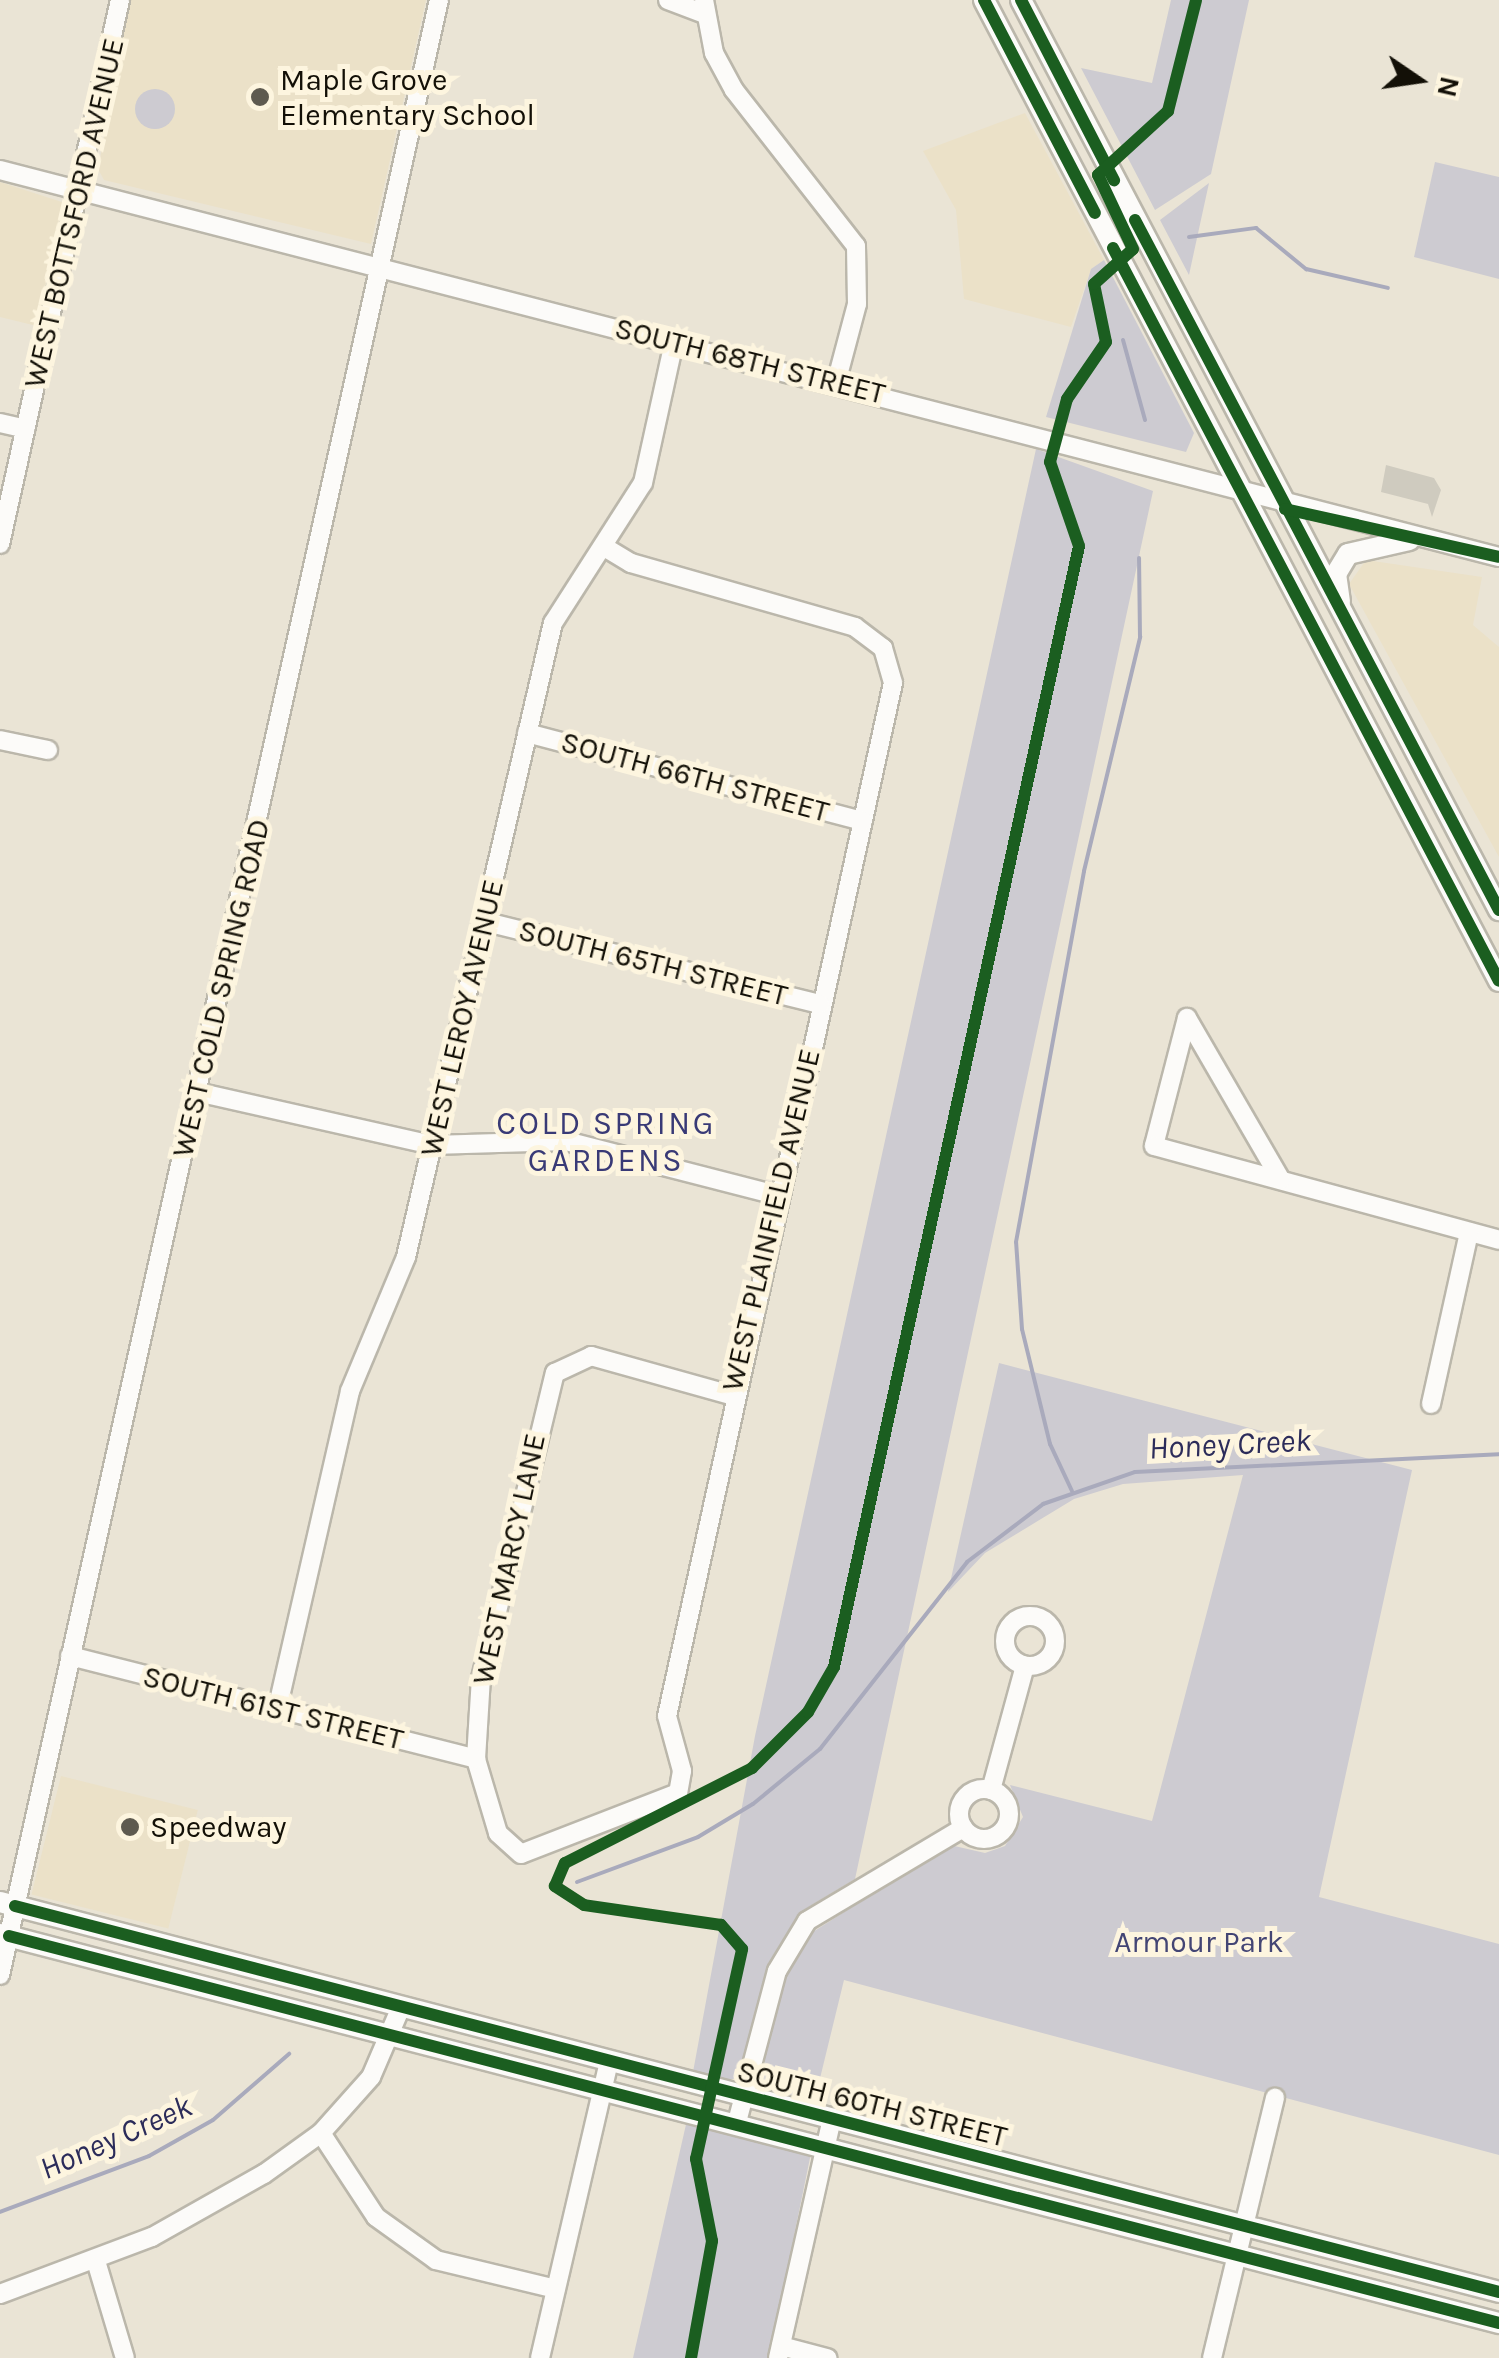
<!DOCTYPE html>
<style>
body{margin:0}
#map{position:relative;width:1499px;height:2358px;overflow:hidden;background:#eae4d5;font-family:Karla,sans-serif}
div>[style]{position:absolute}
.built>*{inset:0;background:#ebe1c8;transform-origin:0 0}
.green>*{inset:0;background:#cdcbd1}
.round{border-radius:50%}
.stream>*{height:4px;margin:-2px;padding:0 2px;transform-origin:2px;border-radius:2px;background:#a9aabc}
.building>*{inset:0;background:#cfcbbf}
.roads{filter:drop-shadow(2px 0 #bbb7ab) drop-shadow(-2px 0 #bbb7ab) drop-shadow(0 2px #bbb7ab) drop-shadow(0 -2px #bbb7ab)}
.minor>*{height:18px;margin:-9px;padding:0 9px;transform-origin:9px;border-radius:9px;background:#fcfbf9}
.minor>.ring{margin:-9px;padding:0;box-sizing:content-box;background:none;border:18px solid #fcfbf9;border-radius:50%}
.major>*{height:20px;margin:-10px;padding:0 10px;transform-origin:10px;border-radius:10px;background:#fcfbf9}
.cycleway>*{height:12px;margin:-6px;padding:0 6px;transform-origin:6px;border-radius:6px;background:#1b5e20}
.dots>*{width:28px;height:28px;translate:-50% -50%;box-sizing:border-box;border:5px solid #fdf5df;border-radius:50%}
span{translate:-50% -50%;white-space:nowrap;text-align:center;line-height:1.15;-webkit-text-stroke:10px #fdf5df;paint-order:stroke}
.poi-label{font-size:30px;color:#131007}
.left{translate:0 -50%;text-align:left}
.street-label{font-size:30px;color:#131007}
.park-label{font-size:30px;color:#434574}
.neighbourhood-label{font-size:32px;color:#393a76;letter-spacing:2.5px}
.water-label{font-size:32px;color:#2c2c5a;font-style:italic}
.north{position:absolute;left:1369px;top:30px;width:100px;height:100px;-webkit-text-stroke:8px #fdf5df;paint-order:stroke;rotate:103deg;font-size:28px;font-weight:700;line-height:40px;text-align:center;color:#131007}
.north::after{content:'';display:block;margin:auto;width:35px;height:45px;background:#131007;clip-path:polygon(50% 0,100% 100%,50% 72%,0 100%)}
</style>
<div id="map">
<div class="built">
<i style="clip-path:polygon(130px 0,426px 0,371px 244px,104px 180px,98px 169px)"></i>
<i style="clip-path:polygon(1025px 113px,1104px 260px,1091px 269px,1071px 327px,964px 299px,956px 210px,923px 151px)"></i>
<i style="clip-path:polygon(0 182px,68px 204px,41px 327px,0 317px)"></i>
<i style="clip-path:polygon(1366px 560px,1482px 577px,1473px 625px,1499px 647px,1499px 857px,1349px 584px)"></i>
<i style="left:61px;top:1776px;width:141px;height:122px;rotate:14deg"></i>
</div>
<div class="green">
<i style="clip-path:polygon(1171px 0,1249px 0,1211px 174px,1155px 210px,1081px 68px,1152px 83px)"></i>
<i class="round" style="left:135px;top:89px;width:40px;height:40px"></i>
<i style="clip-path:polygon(1435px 162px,1499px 177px,1499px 279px,1414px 257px)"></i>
<i style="clip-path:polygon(1209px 183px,1197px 238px,1189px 275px,1160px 220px)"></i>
<i style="clip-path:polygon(1104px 260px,1194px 433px,1186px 452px,1046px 417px,1091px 269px)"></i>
<i style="clip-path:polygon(1036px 449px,1153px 491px,855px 1879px,810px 1906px,784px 1937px,739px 2078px,714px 2082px,693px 2072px,755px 1736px)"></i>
<i style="clip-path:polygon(999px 1363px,1412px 1470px,1319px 1897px,1499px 1944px,1499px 2155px,844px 1980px,814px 2103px,758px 2089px,782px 1985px,808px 1935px,950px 1845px,985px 1853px,1005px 1846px,1023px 1817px,1010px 1785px,1152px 1821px,1243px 1475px,1123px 1484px,1074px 1499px,985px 1553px,948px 1592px)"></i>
<i style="clip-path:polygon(687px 2120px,811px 2153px,769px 2358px,633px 2358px)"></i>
</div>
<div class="stream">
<i style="left:1189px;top:237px;width:68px;rotate:-7.7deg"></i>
<i style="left:1256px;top:228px;width:65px;rotate:39.4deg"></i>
<i style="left:1306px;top:269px;width:84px;rotate:13deg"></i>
<i style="left:1123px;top:340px;width:83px;rotate:74.6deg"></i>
<i style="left:1072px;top:1491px;width:52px;rotate:-115.1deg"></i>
<i style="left:1050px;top:1444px;width:118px;rotate:-103.7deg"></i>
<i style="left:1022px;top:1329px;width:87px;rotate:-93.9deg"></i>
<i style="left:1016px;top:1242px;width:377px;rotate:-79.6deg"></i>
<i style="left:1084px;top:871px;width:241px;rotate:-76.5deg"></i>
<i style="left:1140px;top:637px;width:79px;rotate:-90.7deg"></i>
<i style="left:577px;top:1882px;width:129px;rotate:-20.4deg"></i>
<i style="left:698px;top:1837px;width:64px;rotate:-31deg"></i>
<i style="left:753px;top:1804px;width:87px;rotate:-39.4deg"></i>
<i style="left:820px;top:1749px;width:238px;rotate:-51.8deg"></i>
<i style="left:967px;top:1562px;width:96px;rotate:-37.3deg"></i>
<i style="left:1043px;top:1504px;width:97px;rotate:-19.2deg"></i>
<i style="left:1135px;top:1472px;width:364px;rotate:-2.8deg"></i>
<i style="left:0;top:2212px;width:159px;rotate:-20.6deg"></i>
<i style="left:149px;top:2156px;width:73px;rotate:-29.4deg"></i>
<i style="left:213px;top:2120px;width:101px;rotate:-41deg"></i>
</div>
<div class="building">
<i style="clip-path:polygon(1386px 465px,1434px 478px,1441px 490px,1432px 517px,1428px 504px,1381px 492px)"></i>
</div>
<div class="roads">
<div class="minor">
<i style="left:668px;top:0;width:36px;rotate:21deg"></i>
<i style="left:704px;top:0;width:54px;rotate:79.3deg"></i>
<i style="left:714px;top:53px;width:42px;rotate:61.6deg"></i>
<i style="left:734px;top:90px;width:198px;rotate:52deg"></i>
<i style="left:856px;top:246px;width:58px;rotate:89deg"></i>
<i style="left:857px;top:304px;width:82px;rotate:104.9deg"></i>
<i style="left:0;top:170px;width:1548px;rotate:14.48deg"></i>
<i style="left:0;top:423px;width:26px;rotate:13deg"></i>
<i style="left:0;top:544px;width:557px;rotate:-77.56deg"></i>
<i style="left:606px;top:548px;width:29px;rotate:31deg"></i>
<i style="left:631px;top:563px;width:233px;rotate:15.9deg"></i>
<i style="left:855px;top:627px;width:35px;rotate:37deg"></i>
<i style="left:883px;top:648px;width:36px;rotate:74deg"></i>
<i style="left:893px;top:683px;width:1057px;rotate:102.34deg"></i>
<i style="left:667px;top:1716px;width:57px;rotate:74.7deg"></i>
<i style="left:682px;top:1771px;width:22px;rotate:100deg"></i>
<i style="left:678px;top:1793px;width:168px;rotate:158.8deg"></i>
<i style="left:521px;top:1854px;width:31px;rotate:-138deg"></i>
<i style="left:498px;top:1833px;width:77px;rotate:-106.6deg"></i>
<i style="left:476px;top:1759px;width:81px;rotate:-86.5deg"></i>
<i style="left:481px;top:1678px;width:314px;rotate:-76.4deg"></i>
<i style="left:555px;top:1373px;width:40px;rotate:-25deg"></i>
<i style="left:591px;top:1356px;width:145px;rotate:15.6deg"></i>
<i style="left:527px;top:733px;width:347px;rotate:14.7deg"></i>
<i style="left:0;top:740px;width:49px;rotate:11.8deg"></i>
<i style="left:486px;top:922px;width:344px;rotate:13.8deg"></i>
<i style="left:1187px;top:1018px;width:132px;rotate:104.5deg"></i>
<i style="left:1154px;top:1146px;width:358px;rotate:15.2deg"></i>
<i style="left:1187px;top:1018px;width:187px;rotate:59.9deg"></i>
<i style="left:197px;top:1092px;width:241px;rotate:12.7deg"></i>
<i style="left:432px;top:1145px;width:134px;rotate:-1.7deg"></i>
<i style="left:566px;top:1141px;width:218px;rotate:14.4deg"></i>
<i style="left:1431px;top:1404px;width:176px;rotate:-77.5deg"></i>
<i class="ring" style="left:1005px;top:1616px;width:32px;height:32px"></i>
<i style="left:70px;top:1656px;width:419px;rotate:14.2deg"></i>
<i style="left:277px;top:1710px;width:327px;rotate:-77.1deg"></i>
<i style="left:350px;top:1391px;width:145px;rotate:-67.3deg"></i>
<i style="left:406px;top:1257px;width:651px;rotate:-76.95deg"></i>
<i style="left:553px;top:623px;width:166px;rotate:-57.3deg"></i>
<i style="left:643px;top:483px;width:144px;rotate:-77.6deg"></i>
<i class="ring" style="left:959px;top:1789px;width:32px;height:32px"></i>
<i style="left:991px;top:1790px;width:129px;rotate:-74.7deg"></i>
<i style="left:0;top:1975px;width:2023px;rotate:-77.47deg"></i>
<i style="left:737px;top:2122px;width:156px;rotate:-75.2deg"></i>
<i style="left:777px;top:1971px;width:58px;rotate:-59deg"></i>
<i style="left:807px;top:1921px;width:182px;rotate:-30.8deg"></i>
<i style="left:321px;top:2133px;width:100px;rotate:56.8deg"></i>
<i style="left:376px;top:2217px;width:74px;rotate:35.6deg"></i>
<i style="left:436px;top:2260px;width:123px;rotate:13.6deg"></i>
<i style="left:96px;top:2261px;width:101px;rotate:73.4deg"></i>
<i style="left:0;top:2294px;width:162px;rotate:-20.6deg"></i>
<i style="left:152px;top:2237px;width:129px;rotate:-29.4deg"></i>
<i style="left:264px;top:2174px;width:70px;rotate:-35.7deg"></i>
<i style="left:321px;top:2133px;width:75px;rotate:-48.2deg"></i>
<i style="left:371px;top:2077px;width:76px;rotate:-66.8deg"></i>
<i style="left:781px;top:2346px;width:48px;rotate:14.6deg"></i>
<i style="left:540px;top:2358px;width:305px;rotate:-76.9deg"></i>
<i style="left:778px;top:2358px;width:245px;rotate:-77.3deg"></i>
<i style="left:1212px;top:2358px;width:268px;rotate:-76.4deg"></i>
</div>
<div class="major">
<i style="left:984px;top:0;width:1108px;rotate:62.3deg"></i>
<i style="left:1021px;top:0;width:1028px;rotate:62.29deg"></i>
<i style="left:1340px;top:602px;width:28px;rotate:-98deg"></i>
<i style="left:1336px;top:574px;width:23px;rotate:-59deg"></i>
<i style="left:1348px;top:554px;width:63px;rotate:-12.9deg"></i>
<i style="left:0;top:1902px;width:1549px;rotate:14.58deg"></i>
<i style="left:0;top:1934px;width:1549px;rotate:14.55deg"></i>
</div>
</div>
<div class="cycleway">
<i style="left:984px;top:0;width:240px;rotate:62.5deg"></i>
<i style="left:1021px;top:0;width:203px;rotate:62.7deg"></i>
<i style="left:1135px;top:220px;width:780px;rotate:62.19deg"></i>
<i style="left:1113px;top:248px;width:828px;rotate:62.23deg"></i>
<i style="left:1285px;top:509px;width:219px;rotate:12.6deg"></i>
<i style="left:15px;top:1906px;width:1533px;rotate:14.58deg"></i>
<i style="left:9px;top:1936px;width:1539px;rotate:14.56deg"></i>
<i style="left:691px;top:2358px;width:119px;rotate:-79.8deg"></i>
<i style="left:712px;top:2241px;width:84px;rotate:-101deg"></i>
<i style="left:696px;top:2159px;width:215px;rotate:-77.6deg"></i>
<i style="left:742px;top:1949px;width:32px;rotate:-131deg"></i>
<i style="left:721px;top:1925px;width:138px;rotate:-171.7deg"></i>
<i style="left:584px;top:1905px;width:35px;rotate:-147deg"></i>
<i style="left:555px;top:1886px;width:25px;rotate:-67deg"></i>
<i style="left:565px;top:1863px;width:210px;rotate:-26.9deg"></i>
<i style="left:752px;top:1768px;width:79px;rotate:-45deg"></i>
<i style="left:808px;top:1712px;width:52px;rotate:-60deg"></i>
<i style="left:834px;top:1667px;width:1147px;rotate:-77.67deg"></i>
<i style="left:1079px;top:546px;width:89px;rotate:-109deg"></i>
<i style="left:1050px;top:462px;width:65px;rotate:-74.9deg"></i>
<i style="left:1067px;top:399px;width:69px;rotate:-55.6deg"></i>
<i style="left:1106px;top:342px;width:59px;rotate:-101.7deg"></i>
<i style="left:1094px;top:284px;width:52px;rotate:-41.9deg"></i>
<i style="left:1133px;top:249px;width:82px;rotate:-115.3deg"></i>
<i style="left:1098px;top:175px;width:95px;rotate:-42.4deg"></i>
<i style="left:1168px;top:111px;width:114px;rotate:-75.8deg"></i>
</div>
<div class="dots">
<i style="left:260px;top:97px;background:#5e5a4f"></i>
<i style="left:130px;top:1827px;background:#5e5a4f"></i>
</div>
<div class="poi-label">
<span class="left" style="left:280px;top:97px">Maple Grove<br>Elementary School</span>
<span class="left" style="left:150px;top:1827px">Speedway</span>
</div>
<div class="street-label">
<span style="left:74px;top:213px;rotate:-77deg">WEST BOTTSFORD AVENUE</span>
<span style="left:750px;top:361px;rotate:14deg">SOUTH 68TH STREET</span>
<span style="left:695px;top:777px;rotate:15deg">SOUTH 66TH STREET</span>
<span style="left:653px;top:963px;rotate:14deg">SOUTH 65TH STREET</span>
<span style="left:221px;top:988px;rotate:-77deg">WEST COLD SPRING ROAD</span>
<span style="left:462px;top:1018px;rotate:-77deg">WEST LEROY AVENUE</span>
<span style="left:771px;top:1220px;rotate:-77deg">WEST PLAINFIELD AVENUE</span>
<span style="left:509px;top:1559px;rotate:-78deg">WEST MARCY LANE</span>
<span style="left:273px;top:1708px;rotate:14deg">SOUTH 61ST STREET</span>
<span style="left:872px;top:2104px;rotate:14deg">SOUTH 60TH STREET</span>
</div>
<div class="park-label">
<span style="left:1199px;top:1942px">Armour Park</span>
</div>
<div class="neighbourhood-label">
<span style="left:606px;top:1143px">COLD SPRING<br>GARDENS</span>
</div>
<div class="water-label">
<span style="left:1230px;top:1445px;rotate:-3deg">Honey Creek</span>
<span style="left:116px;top:2138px;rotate:-24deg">Honey Creek</span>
</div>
<div class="north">N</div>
</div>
